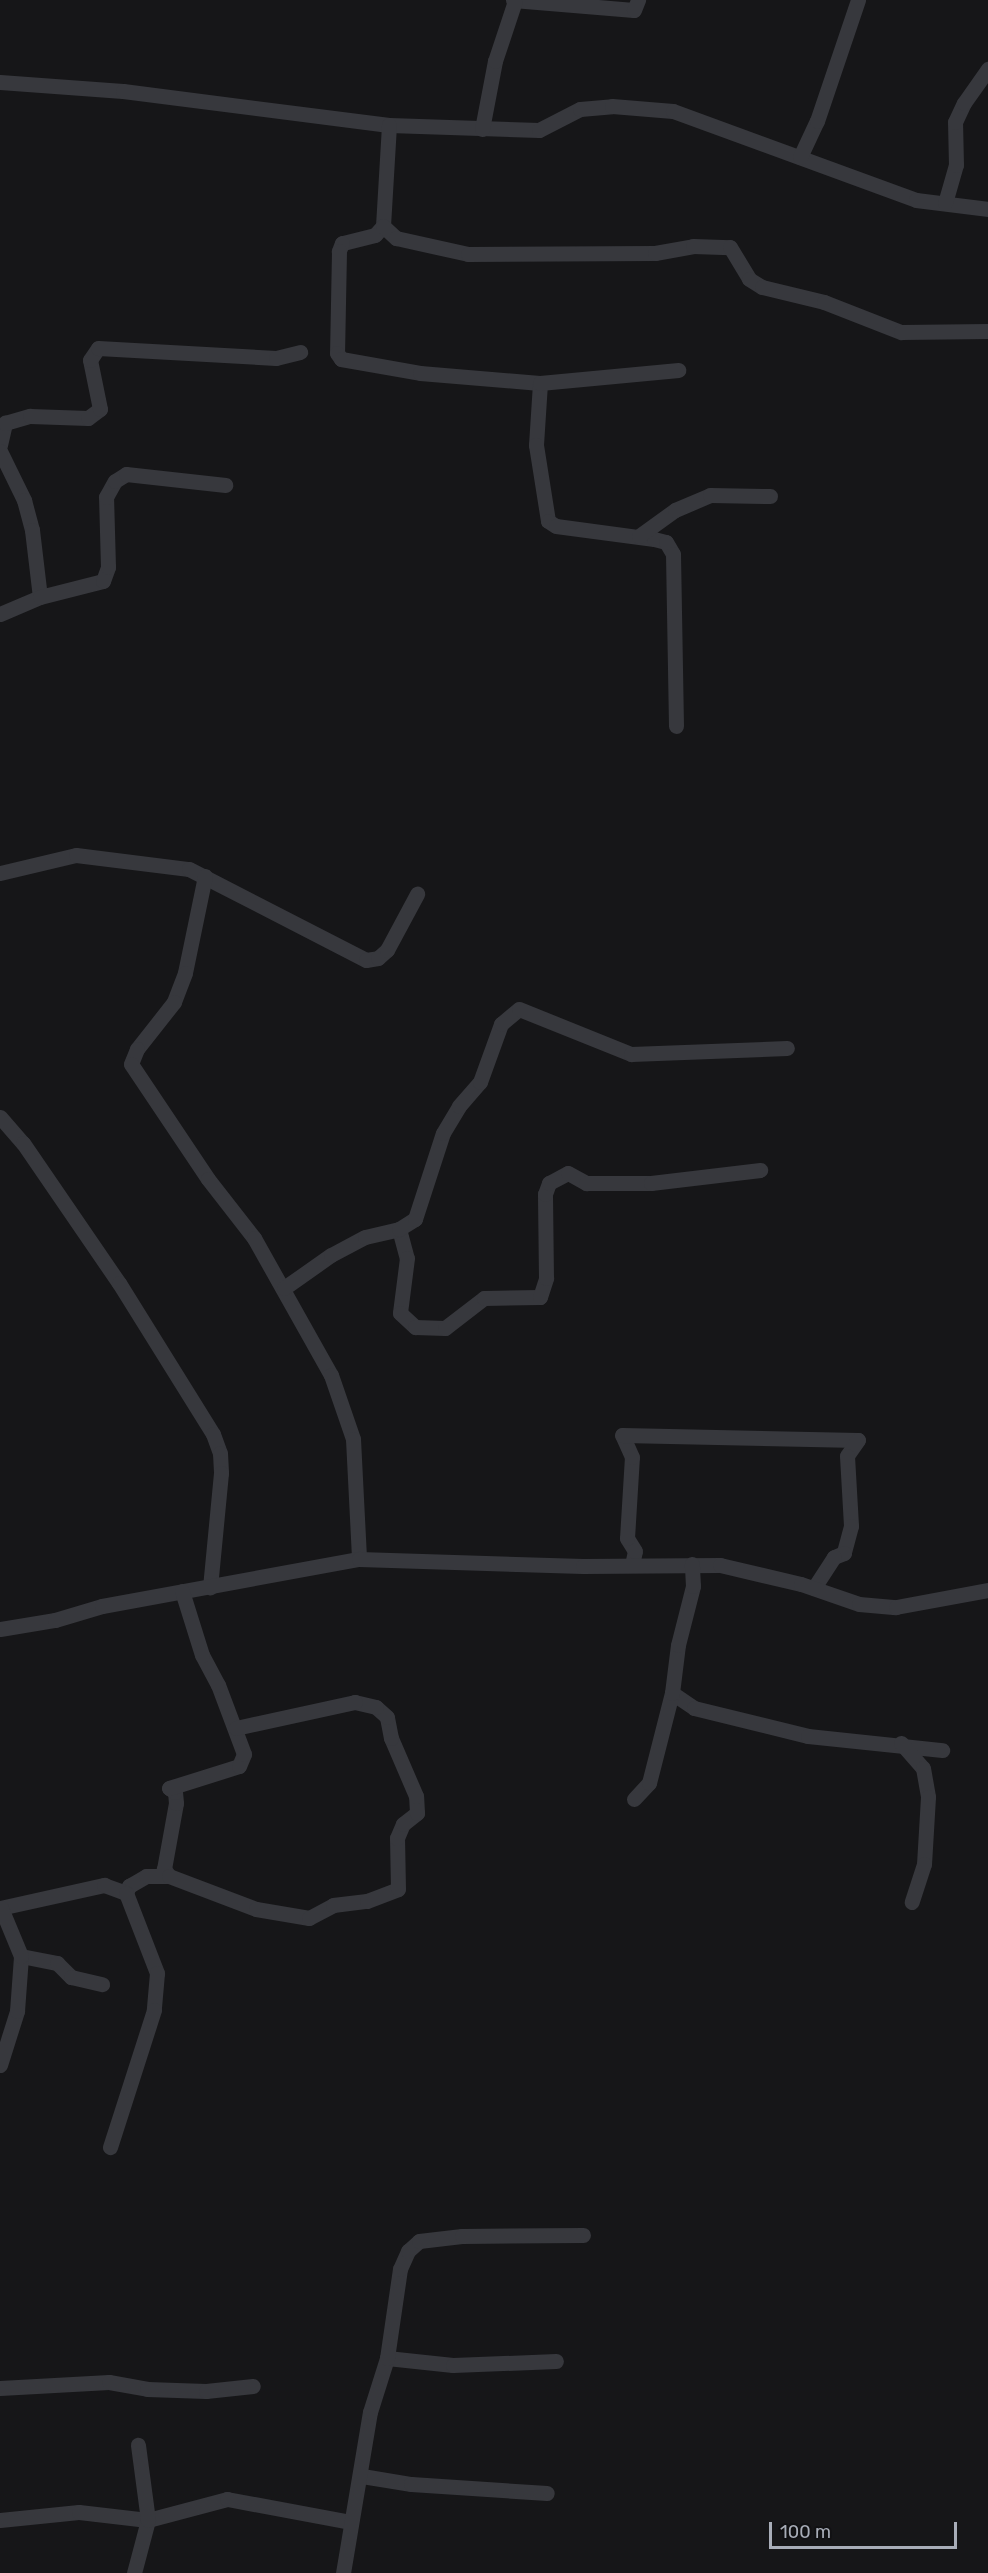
<!DOCTYPE html>
<style>
body{margin:0}
#map{position:relative;width:988px;height:2573px;overflow:hidden;background:#161618;font-family:Rubik,sans-serif}
div>[style]{position:absolute}
.street>*{height:15px;margin:-7.5px;padding:0 7.5px;transform-origin:7.5px;border-radius:7.5px;background:#37383d}
span{translate:-50% -50%;white-space:nowrap;text-align:center;line-height:1.15;-webkit-text-stroke:4.5px #111113;paint-order:stroke}
.scale{position:absolute;left:769px;top:2522px;width:188px;height:27px;box-sizing:border-box;border:3px solid #a8adb8;border-top:0;padding-left:8px;font-size:18px;line-height:21px;white-space:nowrap;color:#a8adb8;-webkit-text-stroke:4px #111113;paint-order:stroke}
</style>
<div id="map">
<div class="street">
<i style="left:513px;top:0;width:121px;rotate:4.7deg"></i>
<i style="left:634px;top:10px;width:11px;rotate:-68deg"></i>
<i style="left:0;top:82px;width:123px;rotate:4.2deg"></i>
<i style="left:123px;top:91px;width:268px;rotate:7.3deg"></i>
<i style="left:389px;top:125px;width:150px;rotate:1.9deg"></i>
<i style="left:539px;top:130px;width:46px;rotate:-27.1deg"></i>
<i style="left:580px;top:109px;width:32px;rotate:-5deg"></i>
<i style="left:612px;top:106px;width:61px;rotate:4.7deg"></i>
<i style="left:673px;top:111px;width:259px;rotate:20.1deg"></i>
<i style="left:916px;top:200px;width:73px;rotate:7.1deg"></i>
<i style="left:389px;top:125px;width:101px;rotate:93.4deg"></i>
<i style="left:383px;top:226px;width:12px;rotate:132deg"></i>
<i style="left:375px;top:235px;width:34px;rotate:166deg"></i>
<i style="left:342px;top:243px;width:9px;rotate:111deg"></i>
<i style="left:339px;top:251px;width:102px;rotate:91.1deg"></i>
<i style="left:337px;top:353px;width:7px;rotate:56deg"></i>
<i style="left:341px;top:359px;width:80px;rotate:10deg"></i>
<i style="left:420px;top:373px;width:120px;rotate:4.8deg"></i>
<i style="left:540px;top:383px;width:62px;rotate:93.7deg"></i>
<i style="left:536px;top:445px;width:77px;rotate:81deg"></i>
<i style="left:548px;top:521px;width:9px;rotate:32deg"></i>
<i style="left:556px;top:526px;width:99px;rotate:7.6deg"></i>
<i style="left:654px;top:539px;width:12px;rotate:14deg"></i>
<i style="left:666px;top:542px;width:14px;rotate:60deg"></i>
<i style="left:673px;top:554px;width:172px;rotate:89deg"></i>
<i style="left:482px;top:129px;width:69px;rotate:-79.2deg"></i>
<i style="left:495px;top:61px;width:63px;rotate:-71.6deg"></i>
<i style="left:800px;top:157px;width:40px;rotate:-65deg"></i>
<i style="left:817px;top:121px;width:128px;rotate:-71.3deg"></i>
<i style="left:945px;top:203px;width:40px;rotate:-74deg"></i>
<i style="left:956px;top:165px;width:43px;rotate:-91.3deg"></i>
<i style="left:955px;top:122px;width:21px;rotate:-65deg"></i>
<i style="left:964px;top:103px;width:42px;rotate:-54.8deg"></i>
<i style="left:383px;top:226px;width:18px;rotate:43deg"></i>
<i style="left:396px;top:238px;width:74px;rotate:12.5deg"></i>
<i style="left:468px;top:254px;width:187px;rotate:-0.3deg"></i>
<i style="left:655px;top:253px;width:39px;rotate:-10deg"></i>
<i style="left:693px;top:246px;width:37px;rotate:2deg"></i>
<i style="left:730px;top:247px;width:37px;rotate:59deg"></i>
<i style="left:749px;top:279px;width:15px;rotate:32deg"></i>
<i style="left:762px;top:287px;width:64px;rotate:13.6deg"></i>
<i style="left:824px;top:302px;width:83px;rotate:21.3deg"></i>
<i style="left:901px;top:332px;width:87px;rotate:-0.7deg"></i>
<i style="left:540px;top:383px;width:139px;rotate:-5.4deg"></i>
<i style="left:0;top:445px;width:23px;rotate:-77deg"></i>
<i style="left:5px;top:423px;width:26px;rotate:-16deg"></i>
<i style="left:30px;top:416px;width:58px;rotate:2deg"></i>
<i style="left:88px;top:418px;width:15px;rotate:-37deg"></i>
<i style="left:100px;top:409px;width:50px;rotate:-101.5deg"></i>
<i style="left:90px;top:360px;width:14px;rotate:-56deg"></i>
<i style="left:98px;top:348px;width:178px;rotate:3.2deg"></i>
<i style="left:276px;top:358px;width:25px;rotate:-14deg"></i>
<i style="left:0;top:451px;width:55px;rotate:63.9deg"></i>
<i style="left:24px;top:500px;width:31px;rotate:75deg"></i>
<i style="left:32px;top:530px;width:67px;rotate:83.2deg"></i>
<i style="left:639px;top:536px;width:44px;rotate:-35.8deg"></i>
<i style="left:675px;top:510px;width:38px;rotate:-23deg"></i>
<i style="left:710px;top:495px;width:60px;rotate:1deg"></i>
<i style="left:0;top:614px;width:43px;rotate:-23deg"></i>
<i style="left:40px;top:597px;width:65px;rotate:-14.3deg"></i>
<i style="left:103px;top:581px;width:15px;rotate:-70deg"></i>
<i style="left:108px;top:567px;width:70px;rotate:-91.6deg"></i>
<i style="left:106px;top:497px;width:18px;rotate:-61deg"></i>
<i style="left:115px;top:481px;width:13px;rotate:-32deg"></i>
<i style="left:126px;top:474px;width:100px;rotate:6.3deg"></i>
<i style="left:0;top:873px;width:78px;rotate:-13.3deg"></i>
<i style="left:76px;top:855px;width:114px;rotate:7.1deg"></i>
<i style="left:189px;top:869px;width:199px;rotate:27.2deg"></i>
<i style="left:366px;top:960px;width:12px;rotate:-9deg"></i>
<i style="left:378px;top:958px;width:12px;rotate:-42deg"></i>
<i style="left:387px;top:950px;width:64px;rotate:-61.8deg"></i>
<i style="left:205px;top:876px;width:99px;rotate:101.7deg"></i>
<i style="left:185px;top:973px;width:31px;rotate:111deg"></i>
<i style="left:174px;top:1002px;width:60px;rotate:128.2deg"></i>
<i style="left:137px;top:1049px;width:16px;rotate:112deg"></i>
<i style="left:131px;top:1064px;width:138px;rotate:56.2deg"></i>
<i style="left:208px;top:1179px;width:75px;rotate:52.1deg"></i>
<i style="left:254px;top:1238px;width:157px;rotate:60.7deg"></i>
<i style="left:331px;top:1375px;width:68px;rotate:71deg"></i>
<i style="left:353px;top:1439px;width:120px;rotate:87.1deg"></i>
<i style="left:0;top:1117px;width:35px;rotate:49deg"></i>
<i style="left:23px;top:1143px;width:170px;rotate:55.6deg"></i>
<i style="left:119px;top:1283px;width:178px;rotate:58.1deg"></i>
<i style="left:213px;top:1434px;width:20px;rotate:70deg"></i>
<i style="left:220px;top:1453px;width:20px;rotate:87deg"></i>
<i style="left:221px;top:1473px;width:115px;rotate:95.5deg"></i>
<i style="left:399px;top:1229px;width:30px;rotate:75deg"></i>
<i style="left:407px;top:1258px;width:55px;rotate:97.3deg"></i>
<i style="left:400px;top:1313px;width:21px;rotate:43deg"></i>
<i style="left:415px;top:1327px;width:30px;rotate:2deg"></i>
<i style="left:445px;top:1328px;width:49px;rotate:-37.6deg"></i>
<i style="left:484px;top:1298px;width:56px;rotate:-1deg"></i>
<i style="left:540px;top:1297px;width:20px;rotate:-72deg"></i>
<i style="left:546px;top:1278px;width:84px;rotate:-90.7deg"></i>
<i style="left:545px;top:1194px;width:12px;rotate:-70deg"></i>
<i style="left:549px;top:1183px;width:21px;rotate:-28deg"></i>
<i style="left:568px;top:1173px;width:21px;rotate:29deg"></i>
<i style="left:586px;top:1183px;width:65px"></i>
<i style="left:651px;top:1183px;width:110px;rotate:-6.8deg"></i>
<i style="left:284px;top:1288px;width:57px;rotate:-35.1deg"></i>
<i style="left:331px;top:1255px;width:38px;rotate:-28deg"></i>
<i style="left:365px;top:1237px;width:35px;rotate:-13deg"></i>
<i style="left:399px;top:1229px;width:19px;rotate:-32deg"></i>
<i style="left:415px;top:1219px;width:90px;rotate:-72deg"></i>
<i style="left:443px;top:1133px;width:31px;rotate:-59deg"></i>
<i style="left:459px;top:1106px;width:32px;rotate:-49deg"></i>
<i style="left:480px;top:1082px;width:62px;rotate:-70.1deg"></i>
<i style="left:501px;top:1024px;width:23px;rotate:-40deg"></i>
<i style="left:519px;top:1009px;width:121px;rotate:21.9deg"></i>
<i style="left:631px;top:1054px;width:156px;rotate:-2.2deg"></i>
<i style="left:632px;top:1565px;width:14px;rotate:-78deg"></i>
<i style="left:635px;top:1551px;width:15px;rotate:-122deg"></i>
<i style="left:627px;top:1538px;width:81px;rotate:-86.5deg"></i>
<i style="left:632px;top:1457px;width:24px;rotate:-114deg"></i>
<i style="left:622px;top:1435px;width:236px;rotate:1.2deg"></i>
<i style="left:858px;top:1440px;width:19px;rotate:125deg"></i>
<i style="left:847px;top:1456px;width:70px;rotate:86.7deg"></i>
<i style="left:851px;top:1526px;width:28px;rotate:105deg"></i>
<i style="left:844px;top:1553px;width:11px;rotate:158deg"></i>
<i style="left:834px;top:1557px;width:37px;rotate:123deg"></i>
<i style="left:0;top:1629px;width:56px;rotate:-9.3deg"></i>
<i style="left:55px;top:1620px;width:49px;rotate:-16.6deg"></i>
<i style="left:102px;top:1606px;width:261px;rotate:-10.4deg"></i>
<i style="left:359px;top:1559px;width:224px;rotate:1.8deg"></i>
<i style="left:583px;top:1566px;width:137px;rotate:-0.4deg"></i>
<i style="left:720px;top:1565px;width:83px;rotate:13.2deg"></i>
<i style="left:801px;top:1584px;width:61px;rotate:19deg"></i>
<i style="left:859px;top:1604px;width:37px;rotate:5deg"></i>
<i style="left:896px;top:1607px;width:94px;rotate:-10.5deg"></i>
<i style="left:672px;top:1693px;width:27px;rotate:34deg"></i>
<i style="left:694px;top:1708px;width:117px;rotate:13.8deg"></i>
<i style="left:808px;top:1736px;width:135px;rotate:6deg"></i>
<i style="left:901px;top:1743px;width:33px;rotate:49deg"></i>
<i style="left:923px;top:1768px;width:29px;rotate:80deg"></i>
<i style="left:928px;top:1797px;width:67px;rotate:93.4deg"></i>
<i style="left:924px;top:1864px;width:40px;rotate:108deg"></i>
<i style="left:634px;top:1799px;width:22px;rotate:-47deg"></i>
<i style="left:649px;top:1783px;width:93px;rotate:-75.7deg"></i>
<i style="left:672px;top:1693px;width:48px;rotate:-82.9deg"></i>
<i style="left:678px;top:1645px;width:61px;rotate:-75.7deg"></i>
<i style="left:693px;top:1586px;width:22px;rotate:-93deg"></i>
<i style="left:169px;top:1876px;width:9px;rotate:-126deg"></i>
<i style="left:164px;top:1869px;width:67px;rotate:-79.7deg"></i>
<i style="left:176px;top:1803px;width:11px;rotate:-95deg"></i>
<i style="left:175px;top:1792px;width:7px;rotate:-146deg"></i>
<i style="left:169px;top:1788px;width:73px;rotate:-17.4deg"></i>
<i style="left:239px;top:1766px;width:13px;rotate:-67deg"></i>
<i style="left:244px;top:1754px;width:74px;rotate:-110.6deg"></i>
<i style="left:218px;top:1685px;width:34px;rotate:-118deg"></i>
<i style="left:202px;top:1655px;width:67px;rotate:-107.4deg"></i>
<i style="left:126px;top:1893px;width:8px;rotate:-67deg"></i>
<i style="left:129px;top:1886px;width:20px;rotate:-30deg"></i>
<i style="left:146px;top:1876px;width:23px"></i>
<i style="left:169px;top:1876px;width:93px;rotate:20.8deg"></i>
<i style="left:256px;top:1909px;width:54px;rotate:9.6deg"></i>
<i style="left:309px;top:1918px;width:27px;rotate:-28deg"></i>
<i style="left:333px;top:1905px;width:34px;rotate:-7deg"></i>
<i style="left:367px;top:1901px;width:33px;rotate:-21deg"></i>
<i style="left:398px;top:1889px;width:51px;rotate:-91.1deg"></i>
<i style="left:397px;top:1838px;width:15px;rotate:-67deg"></i>
<i style="left:403px;top:1824px;width:18px;rotate:-38deg"></i>
<i style="left:417px;top:1813px;width:17px;rotate:-93deg"></i>
<i style="left:416px;top:1796px;width:63px;rotate:-113.3deg"></i>
<i style="left:391px;top:1738px;width:21px;rotate:-101deg"></i>
<i style="left:387px;top:1717px;width:15px;rotate:-138deg"></i>
<i style="left:376px;top:1707px;width:22px;rotate:-167deg"></i>
<i style="left:355px;top:1702px;width:122px;rotate:167.7deg"></i>
<i style="left:0;top:1908px;width:107px;rotate:-12.5deg"></i>
<i style="left:104px;top:1885px;width:23px;rotate:20deg"></i>
<i style="left:126px;top:1893px;width:86px;rotate:68.8deg"></i>
<i style="left:157px;top:1973px;width:37px;rotate:95deg"></i>
<i style="left:154px;top:2010px;width:144px;rotate:107.8deg"></i>
<i style="left:21px;top:1956px;width:37px;rotate:11deg"></i>
<i style="left:57px;top:1963px;width:20px;rotate:45deg"></i>
<i style="left:71px;top:1977px;width:32px;rotate:13deg"></i>
<i style="left:0;top:2065px;width:57px;rotate:-72.5deg"></i>
<i style="left:17px;top:2011px;width:55px;rotate:-85.8deg"></i>
<i style="left:21px;top:1956px;width:52px;rotate:-112.6deg"></i>
<i style="left:387px;top:2358px;width:66px;rotate:6.1deg"></i>
<i style="left:453px;top:2365px;width:103px;rotate:-2.2deg"></i>
<i style="left:0;top:2388px;width:109px;rotate:-3.2deg"></i>
<i style="left:109px;top:2382px;width:39px;rotate:10deg"></i>
<i style="left:147px;top:2389px;width:59px;rotate:1.9deg"></i>
<i style="left:206px;top:2391px;width:47px;rotate:-6.1deg"></i>
<i style="left:362px;top:2476px;width:50px;rotate:9.3deg"></i>
<i style="left:411px;top:2484px;width:136px;rotate:3.8deg"></i>
<i style="left:0;top:2520px;width:79px;rotate:-5.8deg"></i>
<i style="left:79px;top:2512px;width:69px;rotate:6.6deg"></i>
<i style="left:148px;top:2520px;width:82px;rotate:-14.9deg"></i>
<i style="left:227px;top:2499px;width:125px;rotate:10.6deg"></i>
<i style="left:134px;top:2573px;width:55px;rotate:-75.2deg"></i>
<i style="left:148px;top:2520px;width:76px;rotate:-97.6deg"></i>
<i style="left:343px;top:2573px;width:163px;rotate:-80.5deg"></i>
<i style="left:370px;top:2412px;width:57px;rotate:-72.5deg"></i>
<i style="left:387px;top:2358px;width:90px;rotate:-81.7deg"></i>
<i style="left:400px;top:2269px;width:20px;rotate:-66deg"></i>
<i style="left:408px;top:2251px;width:15px;rotate:-42deg"></i>
<i style="left:419px;top:2241px;width:43px;rotate:-6.6deg"></i>
<i style="left:462px;top:2236px;width:121px;rotate:-0.5deg"></i>
</div>
<div class="scale">100 m</div>
</div>
